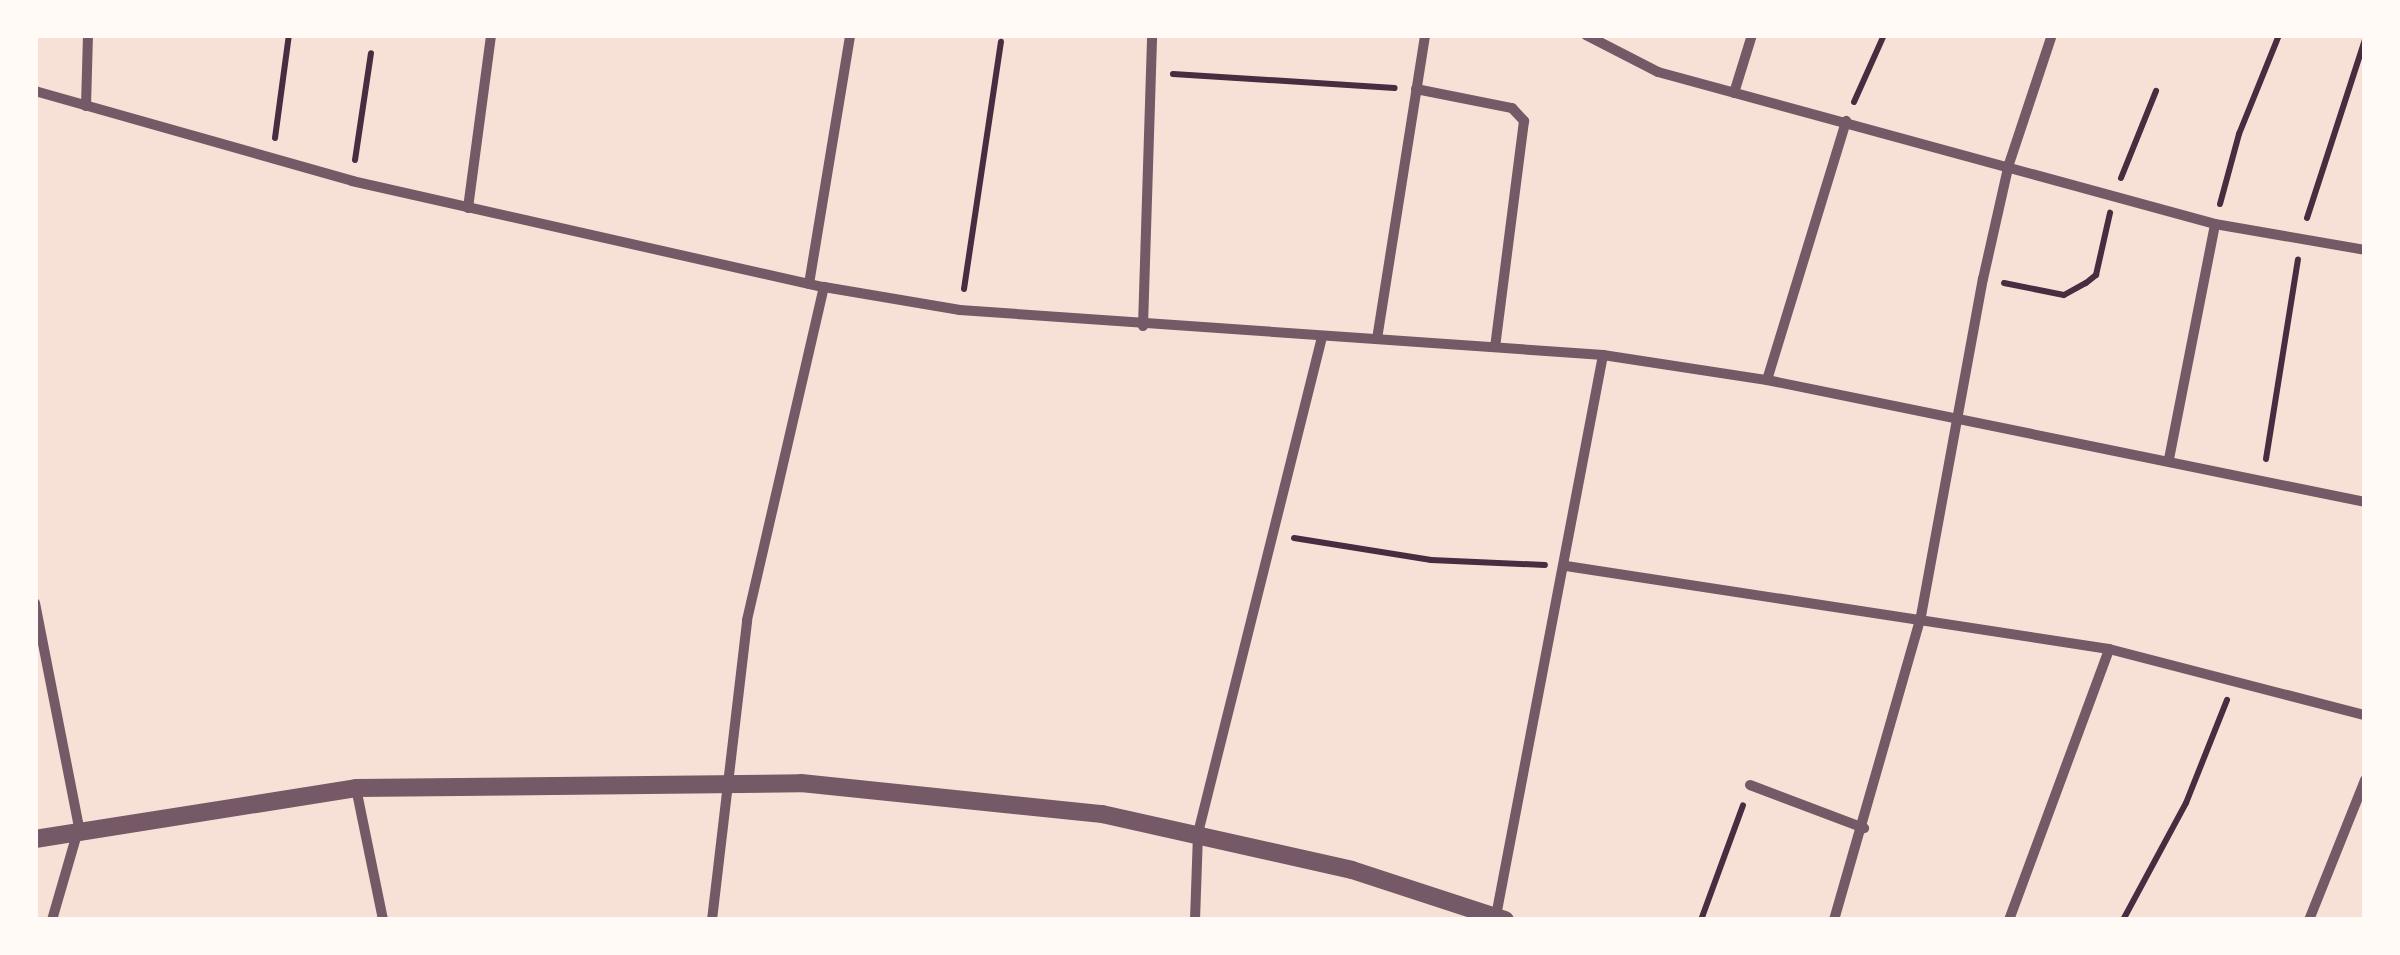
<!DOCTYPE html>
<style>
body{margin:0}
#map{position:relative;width:2400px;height:955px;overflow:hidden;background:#f7e1d7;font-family:Rubik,sans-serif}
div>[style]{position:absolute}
.path>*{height:6px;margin:-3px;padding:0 3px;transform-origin:3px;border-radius:3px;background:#4a2c40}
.minor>*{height:10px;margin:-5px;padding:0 5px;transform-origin:5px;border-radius:5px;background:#755966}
.tertiary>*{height:18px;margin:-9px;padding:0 9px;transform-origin:9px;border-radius:9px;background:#755966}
span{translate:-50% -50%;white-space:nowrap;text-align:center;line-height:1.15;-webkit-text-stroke:8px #fffaf5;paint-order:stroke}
.frame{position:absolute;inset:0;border:38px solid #fffaf5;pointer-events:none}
</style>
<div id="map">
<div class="path">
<i style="left:1173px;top:74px;width:222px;rotate:3.6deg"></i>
<i style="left:1854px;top:102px;width:73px;rotate:-65.9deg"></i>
<i style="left:275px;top:138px;width:104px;rotate:-82.3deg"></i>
<i style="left:355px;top:160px;width:108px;rotate:-81.5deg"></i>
<i style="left:2121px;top:178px;width:94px;rotate:-68.1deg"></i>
<i style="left:2220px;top:204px;width:73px;rotate:-74.8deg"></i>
<i style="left:2239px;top:134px;width:107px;rotate:-68deg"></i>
<i style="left:2307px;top:218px;width:188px;rotate:-72deg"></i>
<i style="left:2004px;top:283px;width:61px;rotate:11.3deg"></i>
<i style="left:2064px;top:295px;width:25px;rotate:-29deg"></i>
<i style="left:2086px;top:283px;width:13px;rotate:-39deg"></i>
<i style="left:2096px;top:275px;width:64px;rotate:-77.3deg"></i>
<i style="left:964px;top:289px;width:250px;rotate:-81.5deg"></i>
<i style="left:2266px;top:459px;width:202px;rotate:-80.9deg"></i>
<i style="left:1294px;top:538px;width:139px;rotate:9.1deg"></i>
<i style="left:1431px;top:560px;width:114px;rotate:2.5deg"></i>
<i style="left:1701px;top:920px;width:122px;rotate:-69.9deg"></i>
<i style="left:2123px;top:920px;width:133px;rotate:-61.7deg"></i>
<i style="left:2186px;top:803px;width:111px;rotate:-68.3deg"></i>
</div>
<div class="minor">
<i style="left:1586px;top:35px;width:81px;rotate:27.2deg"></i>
<i style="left:1658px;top:72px;width:577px;rotate:15.26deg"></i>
<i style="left:2215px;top:224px;width:152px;rotate:9.8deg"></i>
<i style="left:1416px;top:89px;width:98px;rotate:11.2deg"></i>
<i style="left:1512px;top:108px;width:18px;rotate:47deg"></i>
<i style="left:1524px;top:121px;width:227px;rotate:97.3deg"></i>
<i style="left:35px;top:91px;width:330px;rotate:15.8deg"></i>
<i style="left:352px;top:181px;width:484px;rotate:12.7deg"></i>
<i style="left:824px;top:287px;width:138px;rotate:9.6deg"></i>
<i style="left:960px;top:310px;width:645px;rotate:4deg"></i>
<i style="left:1603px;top:355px;width:166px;rotate:8.7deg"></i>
<i style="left:1767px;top:380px;width:610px;rotate:11.53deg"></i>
<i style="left:1734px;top:93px;width:61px;rotate:-72.8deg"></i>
<i style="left:86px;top:106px;width:71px;rotate:-88.4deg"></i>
<i style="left:468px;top:208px;width:175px;rotate:-82.4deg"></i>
<i style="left:809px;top:284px;width:252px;rotate:-80.6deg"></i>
<i style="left:1143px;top:326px;width:291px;rotate:-88.2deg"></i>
<i style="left:1377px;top:339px;width:308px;rotate:-81deg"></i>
<i style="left:1767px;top:380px;width:271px;rotate:-73deg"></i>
<i style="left:2169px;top:459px;width:239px;rotate:-78.9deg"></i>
<i style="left:1566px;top:566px;width:549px;rotate:8.69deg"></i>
<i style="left:2109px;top:649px;width:264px;rotate:14.5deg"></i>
<i style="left:35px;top:603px;width:228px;rotate:78.9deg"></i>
<i style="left:79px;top:827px;width:97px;rotate:106.2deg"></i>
<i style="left:1750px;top:785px;width:122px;rotate:20.7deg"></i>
<i style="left:356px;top:788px;width:135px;rotate:78.4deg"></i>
<i style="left:1496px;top:916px;width:571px;rotate:-79.2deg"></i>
<i style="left:712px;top:920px;width:302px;rotate:-83.3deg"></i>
<i style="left:747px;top:620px;width:342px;rotate:-77deg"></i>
<i style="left:1195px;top:920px;width:87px;rotate:-88deg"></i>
<i style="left:1198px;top:833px;width:511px;rotate:-75.96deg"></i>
<i style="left:1834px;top:920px;width:316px;rotate:-74deg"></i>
<i style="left:1921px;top:616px;width:343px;rotate:-79.6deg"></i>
<i style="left:1983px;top:279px;width:118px;rotate:-77.3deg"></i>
<i style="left:2009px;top:164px;width:136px;rotate:-71.6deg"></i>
<i style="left:2009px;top:920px;width:289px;rotate:-69.7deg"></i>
<i style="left:2309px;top:920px;width:151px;rotate:-68.2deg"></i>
</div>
<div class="tertiary">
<i style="left:35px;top:839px;width:325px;rotate:-9deg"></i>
<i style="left:356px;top:788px;width:445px;rotate:-0.6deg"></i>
<i style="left:801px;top:783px;width:303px;rotate:5.9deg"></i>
<i style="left:1102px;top:814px;width:256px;rotate:12.6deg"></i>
<i style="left:1352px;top:870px;width:161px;rotate:18.1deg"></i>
</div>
<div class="frame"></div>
</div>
